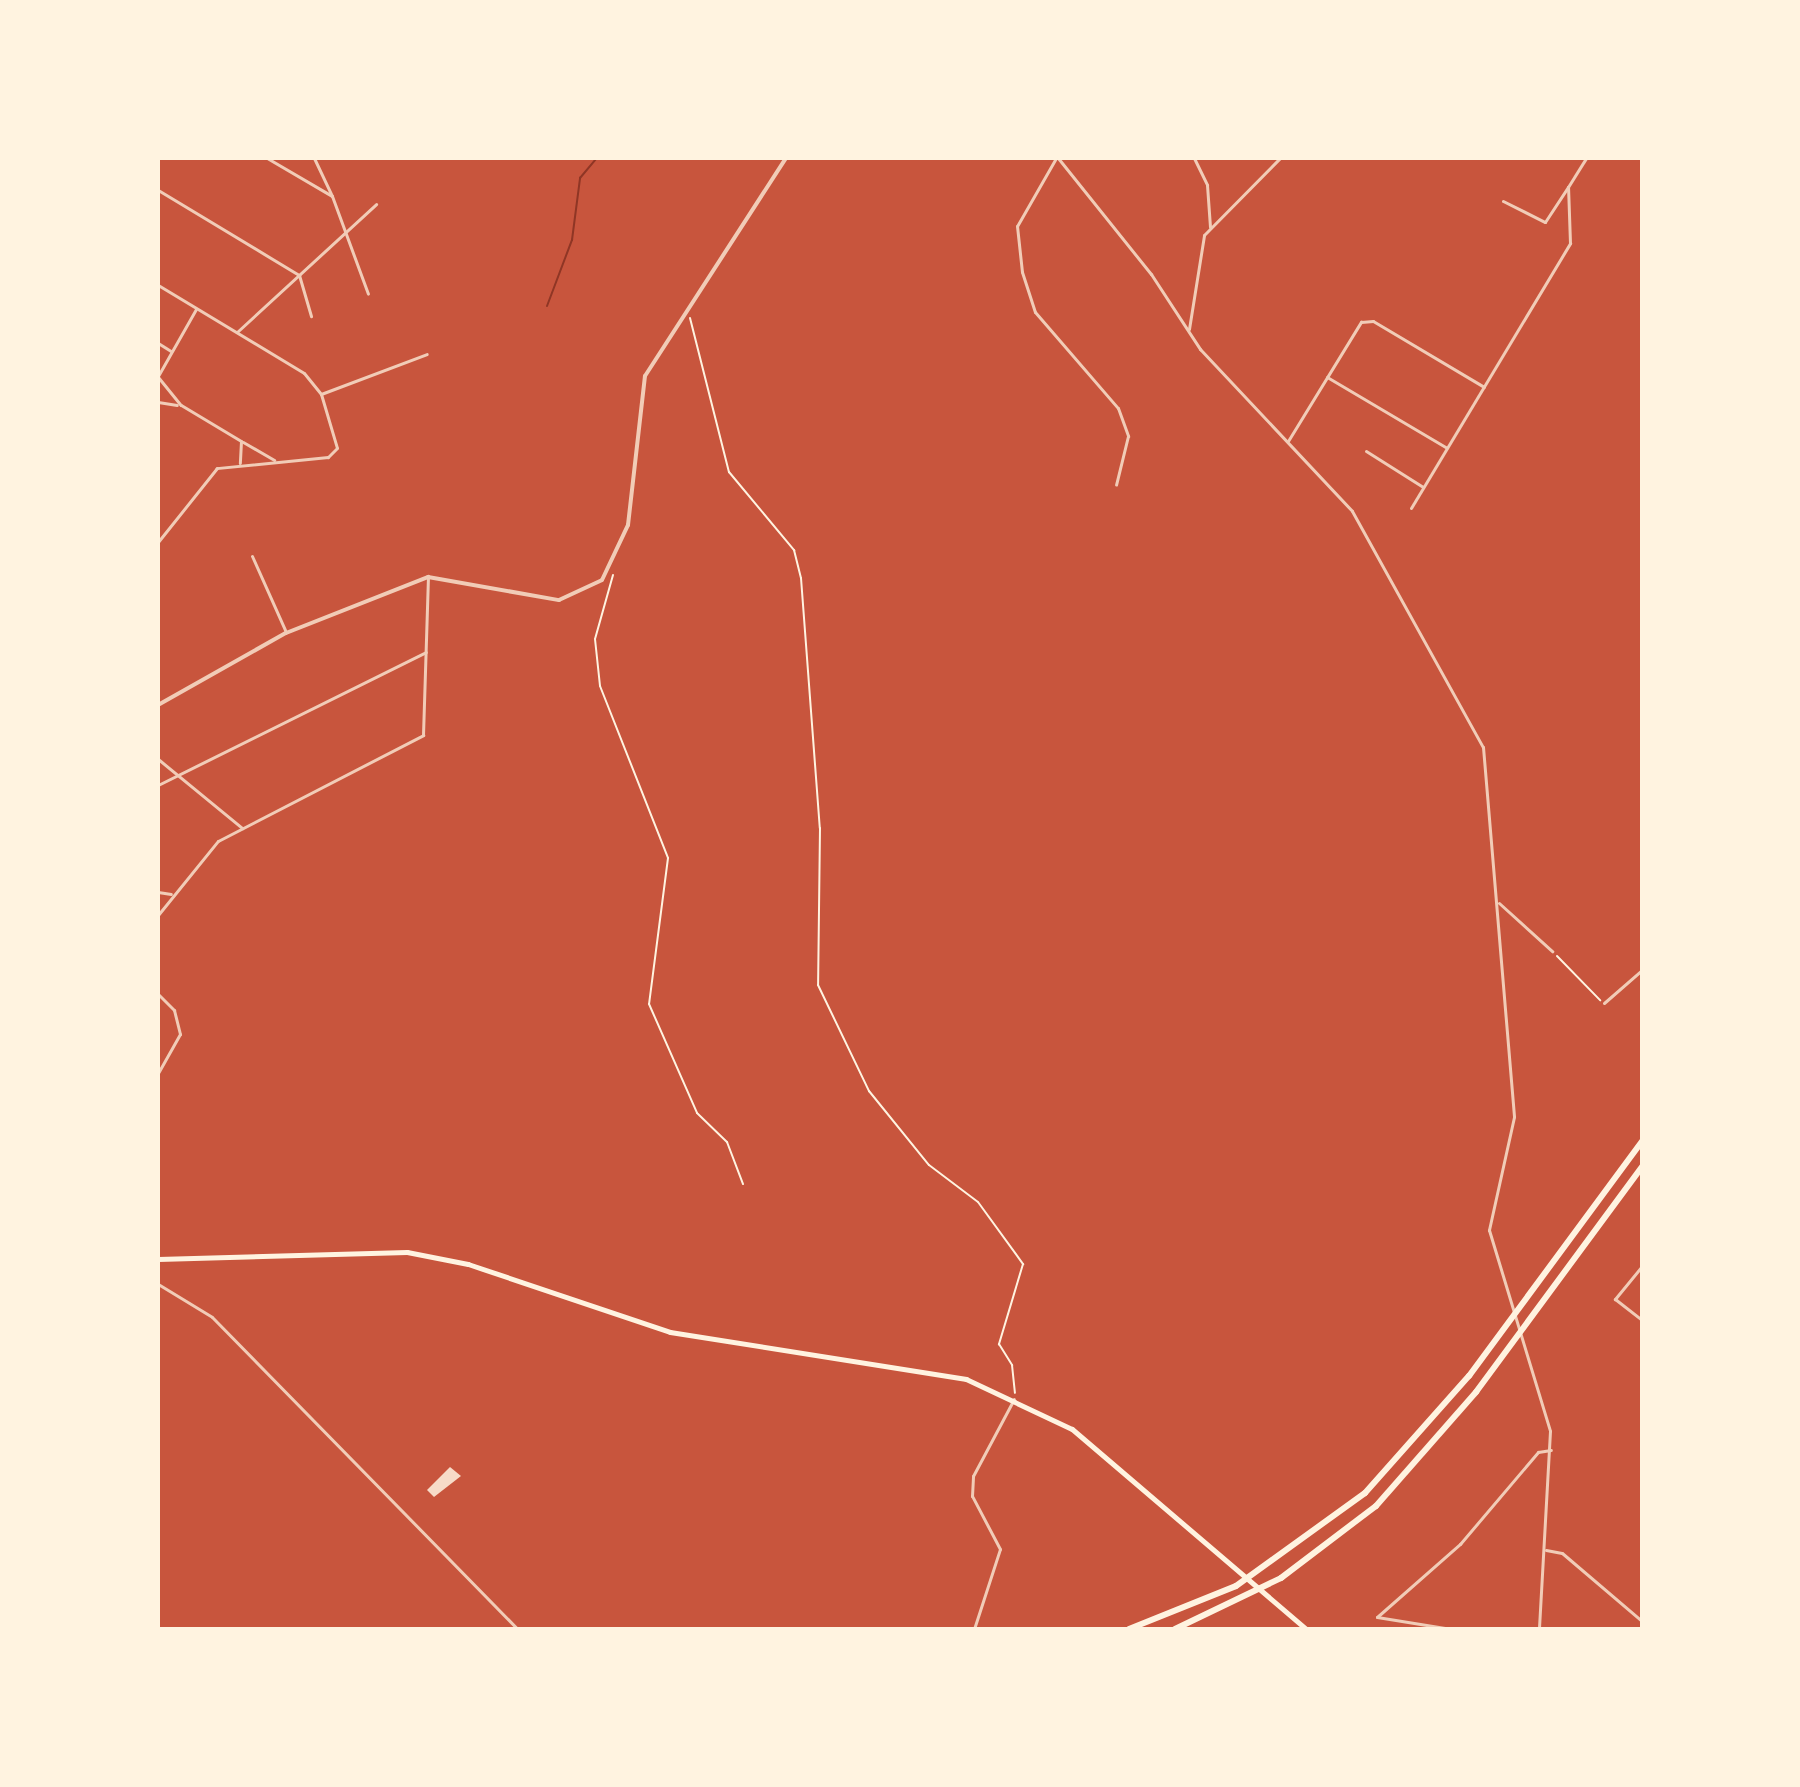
<!DOCTYPE html>
<style>
body{margin:0}
#map{position:relative;width:1800px;height:1787px;overflow:hidden;background:#c8553d;font-family:"Golos Text",sans-serif}
div>[style]{position:absolute}
.stream>*{height:2px;margin:-1px;padding:0 1px;transform-origin:1px;border-radius:1px;background:#8f3625}
.building>*{inset:0;background:#f7dbc8}
.path>*{height:2px;margin:-1px;padding:0 1px;transform-origin:1px;border-radius:1px;background:#fff3e0}
.minor>*{height:3px;margin:-1.5px;padding:0 1.5px;transform-origin:1.5px;border-radius:1.5px;background:#f1ccb7}
.tertiary>*{height:4px;margin:-2px;padding:0 2px;transform-origin:2px;border-radius:2px;background:#f1ccb7}
.primary>*{height:5px;margin:-2.5px;padding:0 2.5px;transform-origin:2.5px;border-radius:2.5px;background:#fff3e0}
.motorway>*{height:6px;margin:-3px;padding:0 3px;transform-origin:3px;border-radius:3px;background:#fff3e0}
span{translate:-50% -50%;white-space:nowrap;text-align:center;line-height:1.15;-webkit-text-stroke:6px #fff3e0;paint-order:stroke}
.frame{position:absolute;inset:0;border:160px solid #fff3e0;pointer-events:none}
</style>
<div id="map">
<div class="stream">
<i style="left:547px;top:306px;width:71px;rotate:-69.3deg"></i>
<i style="left:572px;top:240px;width:63px;rotate:-82.6deg"></i>
<i style="left:580px;top:178px;width:26px;rotate:-50deg"></i>
</div>
<div class="building">
<i style="clip-path:polygon(450px 1467px,461px 1476px,434px 1497px,427px 1490px)"></i>
</div>
<div class="path">
<i style="left:690px;top:318px;width:159px;rotate:75.8deg"></i>
<i style="left:729px;top:472px;width:102px;rotate:50.2deg"></i>
<i style="left:794px;top:550px;width:29px;rotate:76deg"></i>
<i style="left:801px;top:578px;width:251px;rotate:85.7deg"></i>
<i style="left:820px;top:828px;width:157px;rotate:90.7deg"></i>
<i style="left:818px;top:985px;width:118px;rotate:64.3deg"></i>
<i style="left:869px;top:1091px;width:95px;rotate:51deg"></i>
<i style="left:929px;top:1165px;width:61px;rotate:37.1deg"></i>
<i style="left:978px;top:1202px;width:77px;rotate:54deg"></i>
<i style="left:1023px;top:1264px;width:84px;rotate:106.7deg"></i>
<i style="left:999px;top:1344px;width:25px;rotate:58deg"></i>
<i style="left:1012px;top:1365px;width:28px;rotate:84deg"></i>
<i style="left:613px;top:575px;width:66px;rotate:105.7deg"></i>
<i style="left:595px;top:639px;width:47px;rotate:83.9deg"></i>
<i style="left:600px;top:686px;width:185px;rotate:68.4deg"></i>
<i style="left:668px;top:858px;width:147px;rotate:97.4deg"></i>
<i style="left:649px;top:1004px;width:119px;rotate:66.2deg"></i>
<i style="left:697px;top:1113px;width:42px;rotate:44deg"></i>
<i style="left:727px;top:1142px;width:45px;rotate:69.1deg"></i>
<i style="left:1557px;top:956px;width:62px;rotate:45.7deg"></i>
</div>
<div class="minor">
<i style="left:267px;top:158px;width:75px;rotate:30.3deg"></i>
<i style="left:332px;top:196px;width:104px;rotate:69.8deg"></i>
<i style="left:314px;top:158px;width:42px;rotate:64.7deg"></i>
<i style="left:1056px;top:158px;width:78px;rotate:119.8deg"></i>
<i style="left:1017px;top:226px;width:46px;rotate:83.8deg"></i>
<i style="left:1022px;top:272px;width:42px;rotate:72deg"></i>
<i style="left:1035px;top:312px;width:127px;rotate:49.2deg"></i>
<i style="left:1118px;top:408px;width:30px;rotate:70deg"></i>
<i style="left:1128px;top:436px;width:50px;rotate:103.8deg"></i>
<i style="left:1058px;top:158px;width:149px;rotate:51.3deg"></i>
<i style="left:1151px;top:274px;width:90px;rotate:56.8deg"></i>
<i style="left:1200px;top:349px;width:222px;rotate:46.8deg"></i>
<i style="left:1352px;top:511px;width:270px;rotate:61deg"></i>
<i style="left:1483px;top:747px;width:371px;rotate:85.2deg"></i>
<i style="left:1514px;top:1117px;width:116px;rotate:102.5deg"></i>
<i style="left:1489px;top:1230px;width:210px;rotate:73.1deg"></i>
<i style="left:1550px;top:1431px;width:198px;rotate:93.2deg"></i>
<i style="left:1194px;top:158px;width:30px;rotate:64deg"></i>
<i style="left:1207px;top:185px;width:42px;rotate:85.9deg"></i>
<i style="left:158px;top:190px;width:165px;rotate:31.1deg"></i>
<i style="left:299px;top:275px;width:43px;rotate:73.7deg"></i>
<i style="left:1503px;top:201px;width:47px;rotate:26.6deg"></i>
<i style="left:1545px;top:222px;width:42px;rotate:-56.7deg"></i>
<i style="left:158px;top:285px;width:170px;rotate:31.1deg"></i>
<i style="left:304px;top:373px;width:27px;rotate:51deg"></i>
<i style="left:321px;top:394px;width:56px;rotate:73.5deg"></i>
<i style="left:337px;top:448px;width:13px;rotate:135deg"></i>
<i style="left:328px;top:457px;width:112px;rotate:174.3deg"></i>
<i style="left:217px;top:468px;width:95px;rotate:128.6deg"></i>
<i style="left:1189px;top:329px;width:95px;rotate:-80.9deg"></i>
<i style="left:1204px;top:235px;width:108px;rotate:-45.4deg"></i>
<i style="left:237px;top:332px;width:189px;rotate:-42.6deg"></i>
<i style="left:158px;top:343px;width:15px;rotate:32deg"></i>
<i style="left:158px;top:376px;width:77px;rotate:-60.4deg"></i>
<i style="left:158px;top:377px;width:36px;rotate:51deg"></i>
<i style="left:181px;top:405px;width:70px;rotate:31deg"></i>
<i style="left:241px;top:441px;width:22px;rotate:93deg"></i>
<i style="left:1327px;top:377px;width:139px;rotate:30.6deg"></i>
<i style="left:321px;top:394px;width:113px;rotate:-20.7deg"></i>
<i style="left:158px;top:402px;width:19px;rotate:9deg"></i>
<i style="left:1288px;top:441px;width:140px;rotate:-58.5deg"></i>
<i style="left:1361px;top:322px;width:12px;rotate:-5deg"></i>
<i style="left:1373px;top:321px;width:129px;rotate:30.7deg"></i>
<i style="left:243px;top:442px;width:36px;rotate:30deg"></i>
<i style="left:1366px;top:451px;width:67px;rotate:32.3deg"></i>
<i style="left:1411px;top:508px;width:309px;rotate:-59deg"></i>
<i style="left:1570px;top:243px;width:56px;rotate:-92deg"></i>
<i style="left:1568px;top:187px;width:34px;rotate:-58deg"></i>
<i style="left:252px;top:556px;width:83px;rotate:65.9deg"></i>
<i style="left:158px;top:759px;width:109px;rotate:39.4deg"></i>
<i style="left:158px;top:785px;width:299px;rotate:-26.4deg"></i>
<i style="left:158px;top:892px;width:13px;rotate:9deg"></i>
<i style="left:1499px;top:903px;width:72px;rotate:42.2deg"></i>
<i style="left:158px;top:915px;width:95px;rotate:-51deg"></i>
<i style="left:218px;top:841px;width:231px;rotate:-27.3deg"></i>
<i style="left:423px;top:735px;width:158px;rotate:-88.2deg"></i>
<i style="left:158px;top:994px;width:23px;rotate:45deg"></i>
<i style="left:174px;top:1010px;width:25px;rotate:76deg"></i>
<i style="left:180px;top:1034px;width:45px;rotate:119.4deg"></i>
<i style="left:1604px;top:1003px;width:50px;rotate:-41deg"></i>
<i style="left:158px;top:1184px;width:16px;rotate:90deg"></i>
<i style="left:1642px;top:1266px;width:43px;rotate:129.3deg"></i>
<i style="left:1615px;top:1299px;width:34px;rotate:38deg"></i>
<i style="left:158px;top:1284px;width:63px;rotate:31.4deg"></i>
<i style="left:212px;top:1317px;width:437px;rotate:45.6deg"></i>
<i style="left:1546px;top:1550px;width:16px;rotate:11deg"></i>
<i style="left:1562px;top:1553px;width:105px;rotate:40.4deg"></i>
<i style="left:974px;top:1629px;width:84px;rotate:-72deg"></i>
<i style="left:1000px;top:1549px;width:60px;rotate:-117.8deg"></i>
<i style="left:972px;top:1496px;width:20px;rotate:-87deg"></i>
<i style="left:973px;top:1476px;width:87px;rotate:-62deg"></i>
<i style="left:1451px;top:1629px;width:75px;rotate:-170.8deg"></i>
<i style="left:1377px;top:1617px;width:111px;rotate:-41.3deg"></i>
<i style="left:1460px;top:1544px;width:121px;rotate:-49.7deg"></i>
<i style="left:1538px;top:1452px;width:13px;rotate:-9deg"></i>
</div>
<div class="tertiary">
<i style="left:158px;top:705px;width:147px;rotate:-29.4deg"></i>
<i style="left:286px;top:633px;width:153px;rotate:-21.5deg"></i>
<i style="left:428px;top:577px;width:133px;rotate:10deg"></i>
<i style="left:559px;top:600px;width:47px;rotate:-24.9deg"></i>
<i style="left:602px;top:580px;width:61px;rotate:-64.7deg"></i>
<i style="left:628px;top:525px;width:150px;rotate:-83.5deg"></i>
<i style="left:645px;top:376px;width:260px;rotate:-57.1deg"></i>
</div>
<div class="primary">
<i style="left:158px;top:1259px;width:249px;rotate:-1.6deg"></i>
<i style="left:407px;top:1252px;width:62px;rotate:11.1deg"></i>
<i style="left:468px;top:1264px;width:213px;rotate:18.6deg"></i>
<i style="left:670px;top:1332px;width:300px;rotate:9deg"></i>
<i style="left:966px;top:1379px;width:117px;rotate:25.3deg"></i>
<i style="left:1072px;top:1429px;width:308px;rotate:40.5deg"></i>
</div>
<div class="motorway">
<i style="left:1129px;top:1629px;width:115px;rotate:-21.9deg"></i>
<i style="left:1236px;top:1586px;width:159px;rotate:-35.8deg"></i>
<i style="left:1365px;top:1493px;width:157px;rotate:-48.4deg"></i>
<i style="left:1469px;top:1376px;width:292px;rotate:-53.6deg"></i>
<i style="left:1175px;top:1629px;width:118px;rotate:-25.7deg"></i>
<i style="left:1281px;top:1578px;width:119px;rotate:-37.2deg"></i>
<i style="left:1376px;top:1506px;width:152px;rotate:-48.7deg"></i>
<i style="left:1476px;top:1392px;width:280px;rotate:-53.6deg"></i>
</div>
<div class="frame"></div>
</div>
